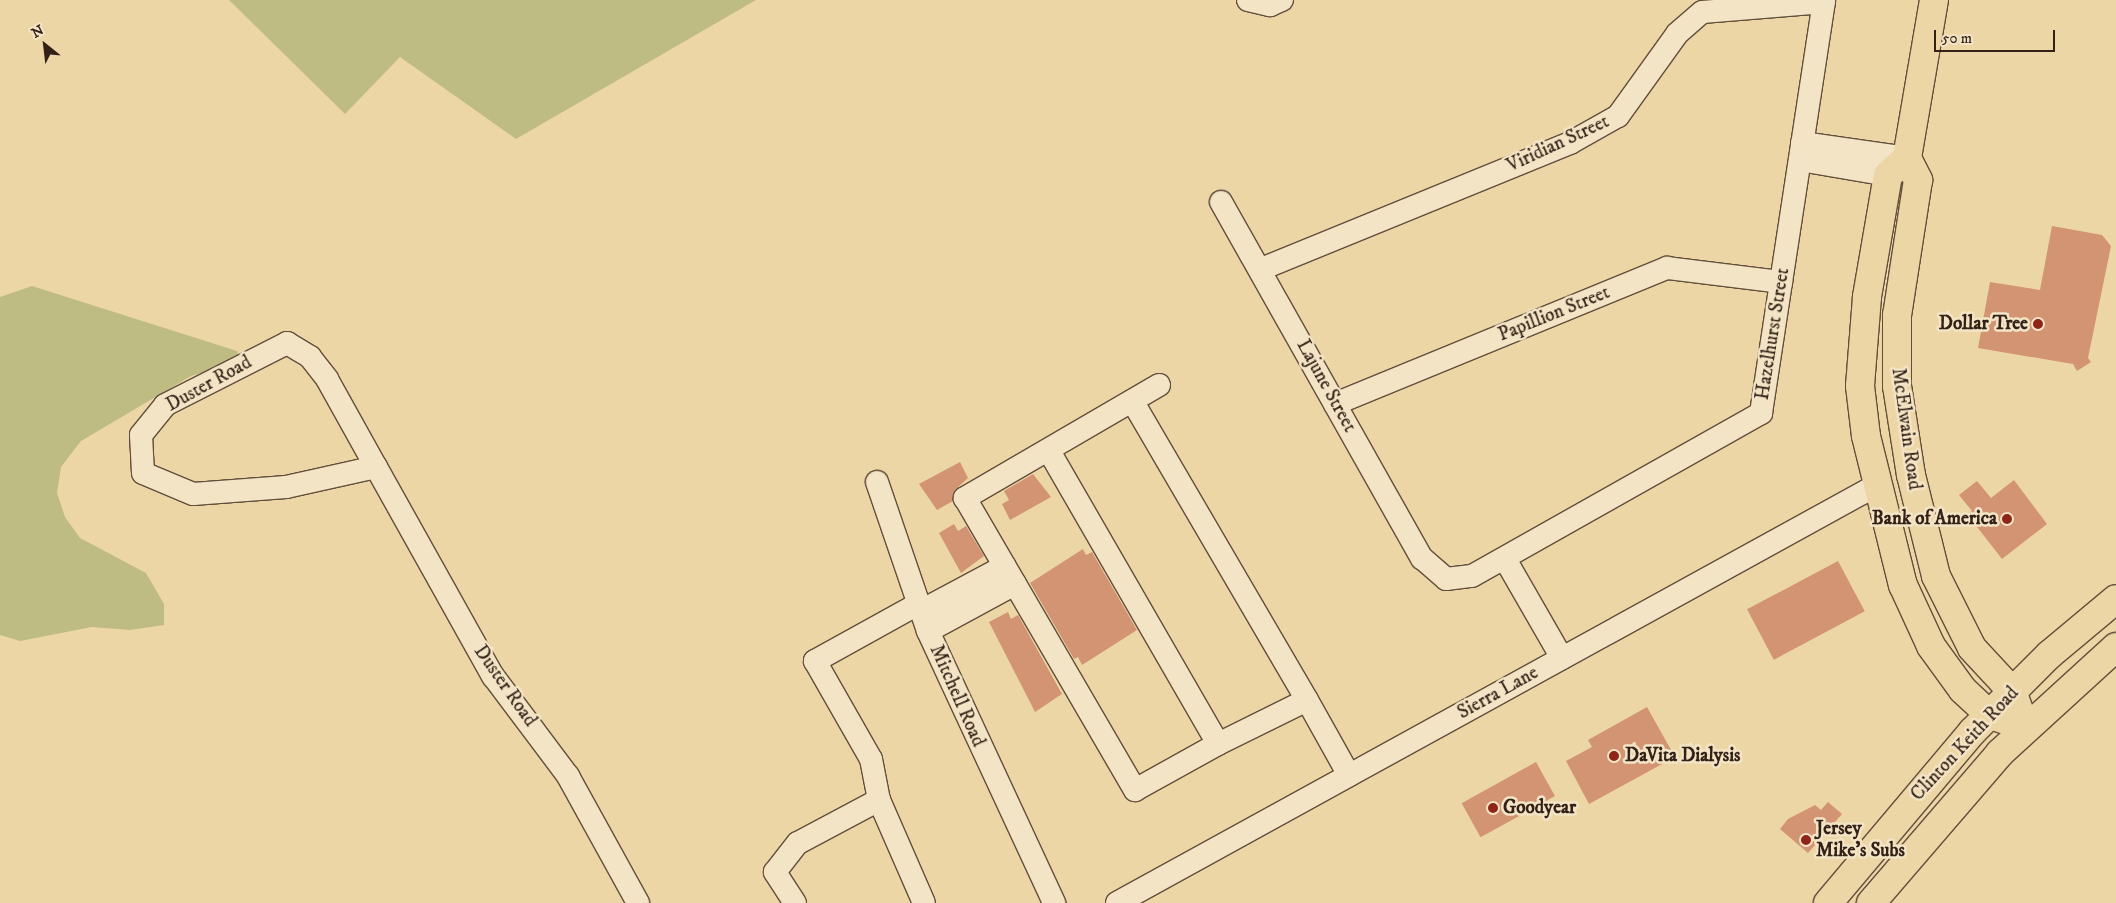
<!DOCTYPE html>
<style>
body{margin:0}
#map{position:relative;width:2116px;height:903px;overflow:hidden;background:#edd6a6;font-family:"IM FELL DW Pica",serif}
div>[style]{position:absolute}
.green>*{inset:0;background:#bebc83}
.building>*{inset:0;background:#d29473;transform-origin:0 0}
.roads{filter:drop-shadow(1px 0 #624e3b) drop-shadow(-1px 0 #624e3b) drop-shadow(0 1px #624e3b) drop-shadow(0 -1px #624e3b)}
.minor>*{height:22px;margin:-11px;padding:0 11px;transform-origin:11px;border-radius:11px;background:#f3e4c5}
.major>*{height:28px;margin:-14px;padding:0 14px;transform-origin:14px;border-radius:14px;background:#edd6a6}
.dots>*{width:14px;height:14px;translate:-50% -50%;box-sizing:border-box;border:2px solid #f3e4c5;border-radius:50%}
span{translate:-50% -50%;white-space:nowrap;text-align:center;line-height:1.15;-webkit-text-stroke:5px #f3e4c5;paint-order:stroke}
.street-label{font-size:19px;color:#332117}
.poi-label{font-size:19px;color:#332117;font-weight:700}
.right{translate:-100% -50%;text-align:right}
.left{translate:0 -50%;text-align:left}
.north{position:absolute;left:20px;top:20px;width:50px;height:50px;-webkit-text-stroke:4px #f3e4c5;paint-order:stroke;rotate:331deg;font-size:14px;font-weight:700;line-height:20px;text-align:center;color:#332117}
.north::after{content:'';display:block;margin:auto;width:18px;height:22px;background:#332117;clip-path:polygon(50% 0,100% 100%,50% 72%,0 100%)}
.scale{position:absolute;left:1934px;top:30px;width:121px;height:22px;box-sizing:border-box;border:2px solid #332117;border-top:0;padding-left:6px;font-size:15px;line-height:18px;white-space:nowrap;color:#332117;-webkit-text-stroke:4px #f3e4c5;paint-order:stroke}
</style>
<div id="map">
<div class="green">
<i style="clip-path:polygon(229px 0,756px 0,516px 139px,400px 57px,345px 114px)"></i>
<i style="clip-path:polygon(32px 286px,237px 351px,241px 361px,191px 376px,81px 441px,61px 467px,57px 493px,65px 517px,80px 538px,146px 573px,164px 604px,164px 625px,130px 630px,92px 627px,20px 641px,0 635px,0 297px)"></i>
</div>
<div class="building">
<i style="clip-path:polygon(2052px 226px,2102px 235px,2111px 246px,2088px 358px,2091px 362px,2077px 371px,2073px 364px,1978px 348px,1990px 282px,2040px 290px)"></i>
<i style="clip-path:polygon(960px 462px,968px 478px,954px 491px,953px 501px,937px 510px,919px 484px)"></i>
<i style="clip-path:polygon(1033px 474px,1051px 497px,1010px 520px,1002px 504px,1009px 500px,1004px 491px)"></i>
<i style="clip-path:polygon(2014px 480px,2047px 524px,2002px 559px,1967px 514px,1972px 511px,1959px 495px,1977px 481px,1991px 498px)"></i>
<i style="clip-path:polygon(954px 524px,958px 531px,966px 526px,984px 556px,961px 573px,939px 533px)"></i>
<i style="clip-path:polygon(1083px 549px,1086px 555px,1092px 552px,1137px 630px,1082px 665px,1078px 657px,1074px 659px,1030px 583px)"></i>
<i style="left:1838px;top:561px;width:57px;height:103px;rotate:62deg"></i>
<i style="clip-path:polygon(1008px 612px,1011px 619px,1018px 615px,1062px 694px,1035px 712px,989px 622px)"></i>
<i style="clip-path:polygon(1647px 707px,1675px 757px,1589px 804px,1566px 761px,1592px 747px,1588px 740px)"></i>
<i style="left:1536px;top:762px;width:39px;height:85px;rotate:61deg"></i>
<i style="clip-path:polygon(1828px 802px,1842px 814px,1808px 853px,1780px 829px,1788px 819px,1815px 805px,1821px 810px)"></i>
</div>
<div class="roads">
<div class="minor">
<i style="left:1248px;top:0;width:23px;rotate:13deg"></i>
<i style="left:1270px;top:5px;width:13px;rotate:-23deg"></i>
<i style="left:1802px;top:143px;width:106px;rotate:8.1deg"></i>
<i style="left:1800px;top:160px;width:89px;rotate:9.7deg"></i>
<i style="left:1221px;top:202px;width:409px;rotate:60.6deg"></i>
<i style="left:1422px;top:558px;width:32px;rotate:41deg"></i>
<i style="left:1446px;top:579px;width:26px;rotate:-7deg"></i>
<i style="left:1472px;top:576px;width:332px;rotate:-29.4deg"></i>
<i style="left:1761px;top:413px;width:416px;rotate:-81.3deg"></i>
<i style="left:1824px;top:2px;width:122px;rotate:175.3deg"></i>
<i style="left:1702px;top:12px;width:33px;rotate:139deg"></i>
<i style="left:1677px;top:34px;width:101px;rotate:125.7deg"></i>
<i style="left:1618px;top:116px;width:55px;rotate:150.6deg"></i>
<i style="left:1570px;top:143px;width:334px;rotate:157.8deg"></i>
<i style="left:1159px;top:385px;width:225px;rotate:149.8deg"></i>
<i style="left:965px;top:498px;width:338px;rotate:59.8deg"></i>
<i style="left:1135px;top:790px;width:95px;rotate:-29deg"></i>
<i style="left:1335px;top:404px;width:359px;rotate:-22.3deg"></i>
<i style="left:1667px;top:268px;width:115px;rotate:7deg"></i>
<i style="left:1049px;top:451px;width:338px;rotate:60deg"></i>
<i style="left:1218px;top:744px;width:99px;rotate:-26.3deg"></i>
<i style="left:1307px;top:700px;width:346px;rotate:-120.3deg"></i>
<i style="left:376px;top:467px;width:92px;rotate:167.5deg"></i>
<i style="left:286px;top:487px;width:93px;rotate:175.7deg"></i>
<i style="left:193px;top:494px;width:54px;rotate:-157.2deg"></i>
<i style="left:143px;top:473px;width:38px;rotate:-93deg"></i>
<i style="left:141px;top:435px;width:38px;rotate:-51deg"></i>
<i style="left:165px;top:405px;width:137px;rotate:-26.9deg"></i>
<i style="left:287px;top:343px;width:27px;rotate:31deg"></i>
<i style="left:310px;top:357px;width:28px;rotate:52deg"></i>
<i style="left:327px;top:379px;width:101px;rotate:60.9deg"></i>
<i style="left:376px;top:467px;width:240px;rotate:60.8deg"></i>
<i style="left:493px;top:676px;width:125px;rotate:53.1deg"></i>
<i style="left:568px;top:776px;width:145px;rotate:61.1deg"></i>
<i style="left:877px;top:482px;width:157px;rotate:71.1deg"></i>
<i style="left:928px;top:631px;width:300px;rotate:65.1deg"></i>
<i style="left:1505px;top:559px;width:114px;rotate:60.1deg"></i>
<i style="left:918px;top:604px;width:118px;rotate:151deg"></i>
<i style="left:815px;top:661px;width:113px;rotate:60.3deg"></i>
<i style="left:871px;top:759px;width:42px;rotate:79deg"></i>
<i style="left:879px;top:800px;width:112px;rotate:66.4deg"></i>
<i style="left:921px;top:611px;width:95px;rotate:-28.2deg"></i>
<i style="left:928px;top:631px;width:99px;rotate:-28.4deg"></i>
<i style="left:1307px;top:700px;width:86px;rotate:60.8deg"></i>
<i style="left:795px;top:903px;width:37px;rotate:-123deg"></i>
<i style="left:775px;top:872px;width:37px;rotate:-52deg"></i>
<i style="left:798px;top:843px;width:92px;rotate:-28deg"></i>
<i style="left:1117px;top:903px;width:870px;rotate:-28.81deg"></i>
</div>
<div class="major">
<i style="left:1934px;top:0;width:160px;rotate:99.7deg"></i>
<i style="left:1907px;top:158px;width:25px;rotate:63deg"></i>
<i style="left:1918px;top:180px;width:137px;rotate:98.8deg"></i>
<i style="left:1897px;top:315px;width:71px;rotate:90deg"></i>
<i style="left:1897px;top:386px;width:90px;rotate:81.1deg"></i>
<i style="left:1911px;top:475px;width:104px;rotate:76.1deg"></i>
<i style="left:1936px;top:576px;width:80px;rotate:63.4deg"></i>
<i style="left:1972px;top:648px;width:59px;rotate:47.1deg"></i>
<i style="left:2012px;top:691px;width:38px;rotate:70deg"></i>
<i style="left:1907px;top:158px;width:25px;rotate:138deg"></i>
<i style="left:1888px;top:175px;width:124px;rotate:99.8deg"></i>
<i style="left:1867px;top:297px;width:89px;rotate:94.5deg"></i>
<i style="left:1860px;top:386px;width:50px;rotate:83.2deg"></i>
<i style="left:1866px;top:436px;width:154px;rotate:76.1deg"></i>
<i style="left:1903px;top:585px;width:67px;rotate:65.3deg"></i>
<i style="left:1931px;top:646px;width:54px;rotate:54deg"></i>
<i style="left:1963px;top:690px;width:35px;rotate:43deg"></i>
<i style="left:1989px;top:714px;width:38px;rotate:20deg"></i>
<i style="left:1828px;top:903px;width:224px;rotate:-49.9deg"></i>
<i style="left:1972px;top:732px;width:109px;rotate:-45deg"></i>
<i style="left:2049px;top:655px;width:87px;rotate:-39.9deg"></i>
<i style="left:1871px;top:903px;width:198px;rotate:-49.3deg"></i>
<i style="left:2000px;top:753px;width:157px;rotate:-42.4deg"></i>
</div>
</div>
<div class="dots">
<i style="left:2038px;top:324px;background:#8f2418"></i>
<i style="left:2007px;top:519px;background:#8f2418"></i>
<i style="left:1614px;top:756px;background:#8f2418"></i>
<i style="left:1493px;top:808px;background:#8f2418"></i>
<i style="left:1806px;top:840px;background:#8f2418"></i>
</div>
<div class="street-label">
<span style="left:1558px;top:144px;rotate:-25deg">Viridian Street</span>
<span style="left:1554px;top:314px;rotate:-22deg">Papillion Street</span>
<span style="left:1773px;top:334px;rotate:-81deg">Hazelhurst Street</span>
<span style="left:209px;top:384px;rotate:-29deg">Duster Road</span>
<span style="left:1326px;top:386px;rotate:61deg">Lajune Street</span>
<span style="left:1906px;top:429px;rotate:82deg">McElwain Road</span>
<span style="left:505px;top:686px;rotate:55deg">Duster Road</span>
<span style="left:1498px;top:693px;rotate:-29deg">Sierra Lane</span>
<span style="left:957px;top:696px;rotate:66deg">Mitchell Road</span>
<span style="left:1965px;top:744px;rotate:-47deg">Clinton Keith Road</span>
</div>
<div class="poi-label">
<span class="right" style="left:2028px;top:324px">Dollar Tree</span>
<span class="right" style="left:1997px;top:519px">Bank of America</span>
<span class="left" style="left:1625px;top:756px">DaVita Dialysis</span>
<span class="left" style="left:1503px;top:808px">Goodyear</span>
<span class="left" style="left:1816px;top:840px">Jersey<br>Mike's Subs</span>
</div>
<div class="north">N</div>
<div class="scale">50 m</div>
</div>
